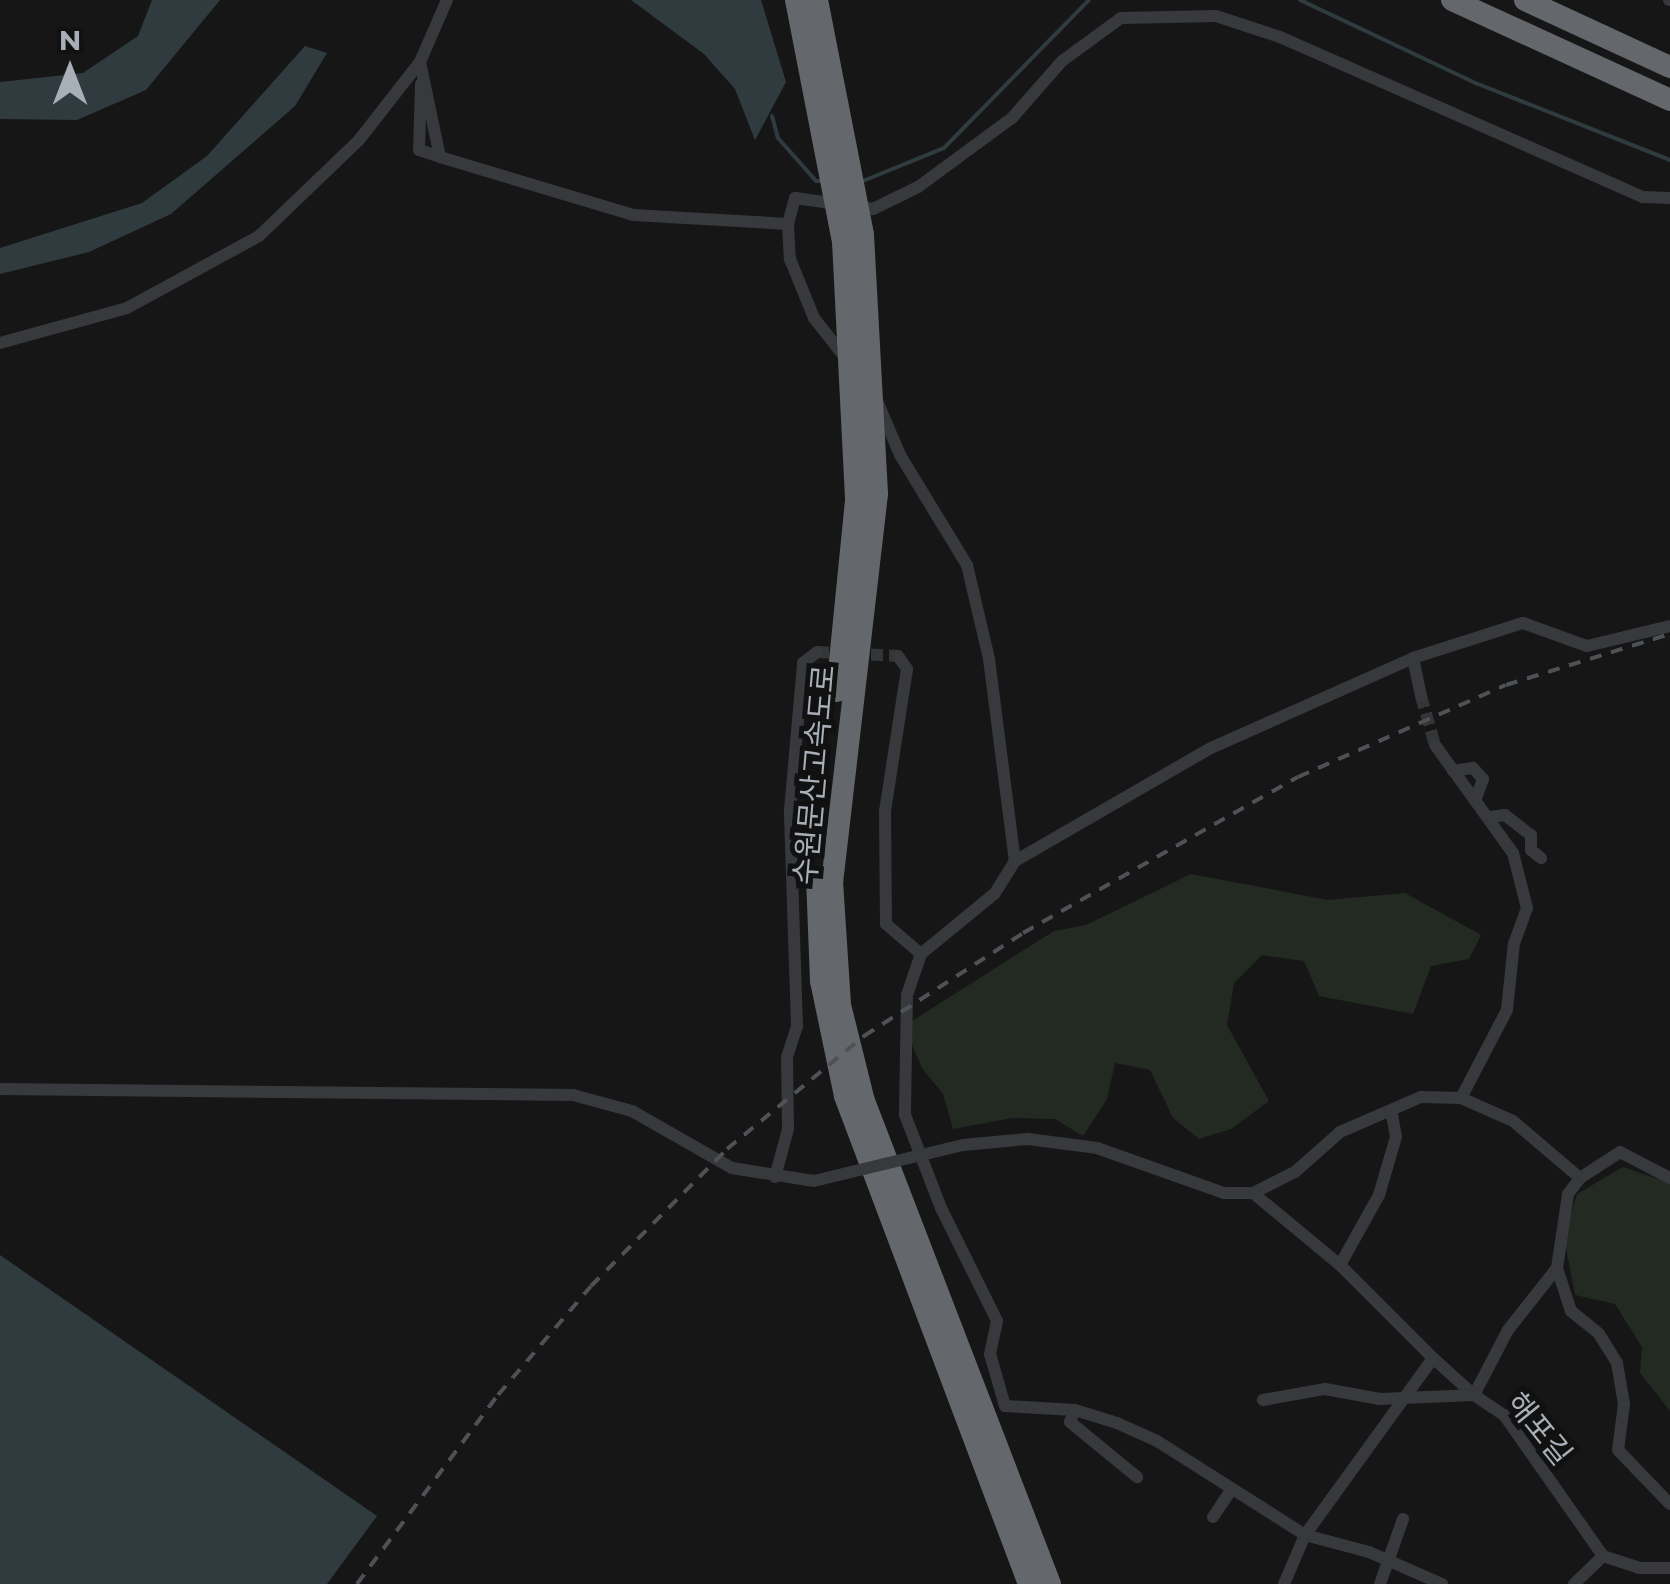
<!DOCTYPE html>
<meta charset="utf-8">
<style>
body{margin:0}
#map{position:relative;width:1670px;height:1584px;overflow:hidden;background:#161617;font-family:Montserrat,"Noto Sans KR",sans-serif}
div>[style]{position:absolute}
.green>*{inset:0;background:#232a22}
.water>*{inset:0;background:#303b3f}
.stream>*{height:4px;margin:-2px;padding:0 2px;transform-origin:2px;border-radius:2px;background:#303b3f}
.street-tunnel>*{height:12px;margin-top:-6px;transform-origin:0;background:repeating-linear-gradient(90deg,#333537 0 12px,transparent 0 18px)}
.street>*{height:12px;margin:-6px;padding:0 6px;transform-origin:6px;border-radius:6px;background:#37393c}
.highway>*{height:22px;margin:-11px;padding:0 11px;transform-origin:11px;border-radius:11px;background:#64686c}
.rail>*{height:4px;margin-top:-2px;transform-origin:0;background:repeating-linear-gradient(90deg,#4e5155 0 12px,transparent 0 22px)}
.street-bridge>*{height:12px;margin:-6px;padding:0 6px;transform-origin:6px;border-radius:6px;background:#37393c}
.highway-bridge>*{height:22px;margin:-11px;padding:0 11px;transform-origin:11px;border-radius:11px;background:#64686c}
span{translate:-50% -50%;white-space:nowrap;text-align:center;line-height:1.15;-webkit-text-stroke:10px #111112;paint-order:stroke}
.street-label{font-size:30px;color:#a9afb6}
.north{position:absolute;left:20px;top:20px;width:100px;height:100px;-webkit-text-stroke:8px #111112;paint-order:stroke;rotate:0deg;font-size:28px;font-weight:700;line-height:40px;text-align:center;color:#a9afb6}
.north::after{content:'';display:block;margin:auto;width:35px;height:45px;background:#a9afb6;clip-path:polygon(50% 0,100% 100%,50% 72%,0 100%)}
</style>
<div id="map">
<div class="green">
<i style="clip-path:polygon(1191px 874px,1328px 900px,1405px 893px,1481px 935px,1469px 959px,1431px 966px,1413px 1014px,1319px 996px,1304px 961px,1262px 955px,1234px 983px,1227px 1025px,1269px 1101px,1231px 1129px,1199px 1139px,1173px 1118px,1150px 1070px,1115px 1063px,1107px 1099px,1083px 1136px,1055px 1119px,1012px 1118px,953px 1129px,943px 1094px,922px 1068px,904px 1026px,1054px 931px,1086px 925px)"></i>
<i style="clip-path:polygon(1623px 1167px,1670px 1183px,1670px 1411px,1640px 1373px,1642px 1347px,1615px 1304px,1575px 1295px,1564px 1238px,1577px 1194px)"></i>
</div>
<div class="water">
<i style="clip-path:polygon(152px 0,220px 0,146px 90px,77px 120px,0 119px,0 82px,83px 73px,138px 36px)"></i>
<i style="clip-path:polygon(631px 0,761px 0,786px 82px,755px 140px,735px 89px,704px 54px)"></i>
<i style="clip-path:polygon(305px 46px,327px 53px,295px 106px,171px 214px,89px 252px,0 274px,0 248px,142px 203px,207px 156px)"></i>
<i style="clip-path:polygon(0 1255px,377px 1516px,327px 1584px,0 1584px)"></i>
</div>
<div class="stream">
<i style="left:1300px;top:0;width:197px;rotate:25.3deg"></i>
<i style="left:1478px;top:84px;width:206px;rotate:21.6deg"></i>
<i style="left:772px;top:116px;width:23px;rotate:75deg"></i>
<i style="left:778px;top:138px;width:57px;rotate:48.5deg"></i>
<i style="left:816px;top:181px;width:8px"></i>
<i style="left:863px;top:181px;width:87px;rotate:-22.2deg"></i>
<i style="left:944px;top:148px;width:207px;rotate:-45.6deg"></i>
</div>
<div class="street-tunnel">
<i style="left:817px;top:652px;width:81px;rotate:2.8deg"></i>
<i style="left:1421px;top:696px;width:51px;rotate:74.1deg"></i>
</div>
<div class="street">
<i style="left:1669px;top:0;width:1px"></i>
<i style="left:420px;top:62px;width:97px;rotate:78.1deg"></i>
<i style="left:440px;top:157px;width:202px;rotate:16.7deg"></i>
<i style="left:633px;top:215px;width:155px;rotate:3.3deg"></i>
<i style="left:788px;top:224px;width:27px;rotate:-75deg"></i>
<i style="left:795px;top:198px;width:79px;rotate:8deg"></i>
<i style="left:873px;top:209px;width:50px;rotate:-26.1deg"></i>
<i style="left:918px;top:187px;width:117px;rotate:-36.3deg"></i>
<i style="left:1012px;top:118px;width:76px;rotate:-48.7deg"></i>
<i style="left:1062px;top:61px;width:73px;rotate:-36.1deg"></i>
<i style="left:1121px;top:18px;width:95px;rotate:-1.2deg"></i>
<i style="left:1216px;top:16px;width:67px;rotate:18.2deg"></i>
<i style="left:1280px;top:37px;width:397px;rotate:23.8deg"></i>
<i style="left:1643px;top:197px;width:27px;rotate:2deg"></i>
<i style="left:421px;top:84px;width:66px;rotate:91.7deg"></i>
<i style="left:419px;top:150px;width:22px;rotate:18deg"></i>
<i style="left:788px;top:224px;width:35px;rotate:87deg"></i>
<i style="left:790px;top:259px;width:64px;rotate:67.9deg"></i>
<i style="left:814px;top:318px;width:53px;rotate:51.8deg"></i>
<i style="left:0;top:343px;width:132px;rotate:-15.4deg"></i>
<i style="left:127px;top:308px;width:150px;rotate:-28.6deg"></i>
<i style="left:259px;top:236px;width:139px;rotate:-43.8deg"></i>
<i style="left:359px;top:140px;width:99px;rotate:-52deg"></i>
<i style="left:420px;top:62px;width:68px;rotate:-66.5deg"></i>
<i style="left:875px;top:396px;width:64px;rotate:67deg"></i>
<i style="left:900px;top:455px;width:129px;rotate:58.7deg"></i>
<i style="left:967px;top:565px;width:97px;rotate:76.8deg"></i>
<i style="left:989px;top:659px;width:204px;rotate:82.7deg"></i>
<i style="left:1015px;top:861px;width:226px;rotate:-30deg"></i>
<i style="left:1211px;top:748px;width:221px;rotate:-24deg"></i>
<i style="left:1413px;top:658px;width:115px;rotate:-17.7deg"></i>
<i style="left:1523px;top:623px;width:68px;rotate:19.8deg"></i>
<i style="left:1587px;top:646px;width:85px;rotate:-13.5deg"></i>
<i style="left:898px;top:656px;width:16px;rotate:55deg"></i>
<i style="left:907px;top:669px;width:144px;rotate:98.8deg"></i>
<i style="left:885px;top:811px;width:113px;rotate:89.5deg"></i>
<i style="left:886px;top:924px;width:46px;rotate:40.6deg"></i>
<i style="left:1413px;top:658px;width:39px;rotate:78deg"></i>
<i style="left:1435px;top:745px;width:133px;rotate:54.2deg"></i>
<i style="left:1513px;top:853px;width:57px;rotate:75.7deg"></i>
<i style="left:1527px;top:908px;width:37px;rotate:110deg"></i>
<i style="left:1514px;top:943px;width:67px;rotate:96deg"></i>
<i style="left:1507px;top:1010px;width:99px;rotate:117.6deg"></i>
<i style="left:1453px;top:771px;width:20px;rotate:-9deg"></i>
<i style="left:1473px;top:768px;width:15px;rotate:48deg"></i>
<i style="left:1483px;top:779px;width:20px;rotate:110deg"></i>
<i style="left:1491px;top:817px;width:14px;rotate:-8deg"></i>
<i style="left:1505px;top:815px;width:33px;rotate:38deg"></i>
<i style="left:1531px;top:835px;width:15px;rotate:90deg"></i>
<i style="left:1531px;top:850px;width:13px;rotate:39deg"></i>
<i style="left:1015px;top:861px;width:39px;rotate:122deg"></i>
<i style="left:994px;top:894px;width:94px;rotate:140.6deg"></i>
<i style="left:921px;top:954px;width:43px;rotate:108.9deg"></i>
<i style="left:907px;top:995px;width:120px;rotate:91deg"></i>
<i style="left:905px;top:1115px;width:100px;rotate:68.8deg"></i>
<i style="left:941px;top:1208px;width:126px;rotate:63.6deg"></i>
<i style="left:997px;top:1321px;width:34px;rotate:102deg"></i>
<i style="left:990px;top:1354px;width:54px;rotate:73.9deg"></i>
<i style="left:1005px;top:1406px;width:70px;rotate:3.3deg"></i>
<i style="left:1075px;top:1410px;width:44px;rotate:17.2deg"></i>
<i style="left:1117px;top:1423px;width:44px;rotate:24.2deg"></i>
<i style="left:1157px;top:1441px;width:175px;rotate:32.4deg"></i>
<i style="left:1305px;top:1535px;width:66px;rotate:14.9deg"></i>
<i style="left:1369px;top:1552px;width:80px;rotate:23.7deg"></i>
<i style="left:0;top:1089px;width:573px;rotate:0.6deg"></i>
<i style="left:573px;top:1095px;width:61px;rotate:15.2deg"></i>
<i style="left:632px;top:1111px;width:115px;rotate:29.7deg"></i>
<i style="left:732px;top:1168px;width:83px;rotate:9deg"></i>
<i style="left:963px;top:1145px;width:65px;rotate:-5.3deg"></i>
<i style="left:1028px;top:1139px;width:70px;rotate:7.4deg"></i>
<i style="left:1097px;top:1148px;width:135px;rotate:19.5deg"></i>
<i style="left:1224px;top:1193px;width:29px"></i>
<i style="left:1253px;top:1193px;width:47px;rotate:-26.6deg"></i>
<i style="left:1295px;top:1172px;width:60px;rotate:-41.6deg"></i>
<i style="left:1340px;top:1132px;width:88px;rotate:-23.4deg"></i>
<i style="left:1421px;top:1097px;width:40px;rotate:1.4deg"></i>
<i style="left:1461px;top:1098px;width:57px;rotate:23.9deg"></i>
<i style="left:1513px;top:1121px;width:88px;rotate:40.4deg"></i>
<i style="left:1580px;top:1178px;width:48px;rotate:-33deg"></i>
<i style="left:1620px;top:1152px;width:56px;rotate:27.5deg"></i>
<i style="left:775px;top:1177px;width:50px;rotate:-74.8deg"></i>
<i style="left:788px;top:1129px;width:72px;rotate:-90.8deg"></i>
<i style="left:787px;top:1057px;width:33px;rotate:-72deg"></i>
<i style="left:797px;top:1026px;width:216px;rotate:-91.9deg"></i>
<i style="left:790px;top:810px;width:148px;rotate:-84.9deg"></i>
<i style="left:803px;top:663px;width:18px;rotate:-38deg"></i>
<i style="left:1253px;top:1193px;width:113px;rotate:39.6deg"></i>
<i style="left:1557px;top:1268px;width:45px;rotate:72deg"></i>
<i style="left:1571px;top:1311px;width:36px;rotate:39deg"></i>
<i style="left:1599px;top:1334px;width:34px;rotate:58deg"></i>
<i style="left:1617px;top:1363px;width:42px;rotate:80.3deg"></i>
<i style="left:1624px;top:1404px;width:46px;rotate:97.4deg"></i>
<i style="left:1618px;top:1450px;width:75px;rotate:46.1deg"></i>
<i style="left:1433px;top:1358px;width:55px;rotate:42.1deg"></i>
<i style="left:1474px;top:1395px;width:73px;rotate:-62.4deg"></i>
<i style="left:1508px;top:1330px;width:79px;rotate:-51.7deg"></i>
<i style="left:1557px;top:1268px;width:75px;rotate:-81.5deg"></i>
<i style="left:1568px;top:1194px;width:20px;rotate:-53deg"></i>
<i style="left:1263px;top:1400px;width:63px;rotate:-10.1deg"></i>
<i style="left:1325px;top:1389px;width:56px;rotate:10.3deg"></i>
<i style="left:1380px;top:1399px;width:94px;rotate:-2.4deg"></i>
<i style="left:1474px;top:1395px;width:36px;rotate:34deg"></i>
<i style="left:1504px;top:1415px;width:172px;rotate:54.9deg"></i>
<i style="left:1075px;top:1410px;width:13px;rotate:113deg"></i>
<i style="left:1070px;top:1422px;width:87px;rotate:39.4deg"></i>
<i style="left:1213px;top:1517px;width:32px;rotate:-56deg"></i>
<i style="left:1284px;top:1584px;width:53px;rotate:-66.8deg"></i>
<i style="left:1305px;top:1535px;width:218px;rotate:-54.1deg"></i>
<i style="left:1433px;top:1358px;width:132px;rotate:-135deg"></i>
<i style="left:1340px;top:1265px;width:80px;rotate:-60.9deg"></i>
<i style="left:1379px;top:1195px;width:60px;rotate:-73.7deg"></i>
<i style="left:1396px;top:1137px;width:27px;rotate:-100deg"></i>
<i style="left:1380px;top:1584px;width:69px;rotate:-70.5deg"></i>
<i style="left:1574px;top:1584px;width:40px;rotate:-44deg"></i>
<i style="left:1603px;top:1556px;width:38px;rotate:18deg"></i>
<i style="left:1639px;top:1568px;width:31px"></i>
</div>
<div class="highway">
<i style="left:1452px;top:0;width:240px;rotate:24.6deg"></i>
<i style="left:1525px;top:0;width:160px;rotate:24.8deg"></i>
<i style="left:877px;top:494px;width:390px;rotate:96.6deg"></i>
<i style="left:832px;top:881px;width:124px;rotate:86.3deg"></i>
<i style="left:840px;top:1005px;width:99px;rotate:76deg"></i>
<i style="left:864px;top:1101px;width:518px;rotate:68.94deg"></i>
<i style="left:837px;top:691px;width:191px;rotate:-84.3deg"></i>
<i style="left:817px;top:877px;width:104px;rotate:87.8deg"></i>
<i style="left:821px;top:981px;width:117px;rotate:78.2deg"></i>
<i style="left:845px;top:1096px;width:522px;rotate:69.34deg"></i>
</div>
<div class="rail">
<i style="left:357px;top:1584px;width:236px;rotate:-53.3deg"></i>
<i style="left:498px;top:1395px;width:143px;rotate:-49.5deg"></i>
<i style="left:591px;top:1286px;width:193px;rotate:-45.2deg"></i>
<i style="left:727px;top:1149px;width:178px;rotate:-39.5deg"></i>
<i style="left:864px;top:1036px;width:189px;rotate:-32.9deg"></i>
<i style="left:1023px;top:933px;width:316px;rotate:-29.6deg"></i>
<i style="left:1298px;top:777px;width:227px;rotate:-23.9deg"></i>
<i style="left:1506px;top:685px;width:172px;rotate:-17.3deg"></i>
</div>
<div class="street-bridge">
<i style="left:814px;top:1181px;width:153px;rotate:-13.6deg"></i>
</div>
<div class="highway-bridge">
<i style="left:796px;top:0;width:246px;rotate:79deg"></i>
<i style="left:843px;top:241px;width:260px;rotate:87.1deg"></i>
<i style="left:817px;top:0;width:239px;rotate:78.9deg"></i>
<i style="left:863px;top:235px;width:259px;rotate:86.9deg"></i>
</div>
<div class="street-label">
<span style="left:815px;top:775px;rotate:-85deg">수원문산고속도로</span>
<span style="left:1539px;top:1429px;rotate:51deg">해포길</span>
</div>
<div class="north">N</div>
</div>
